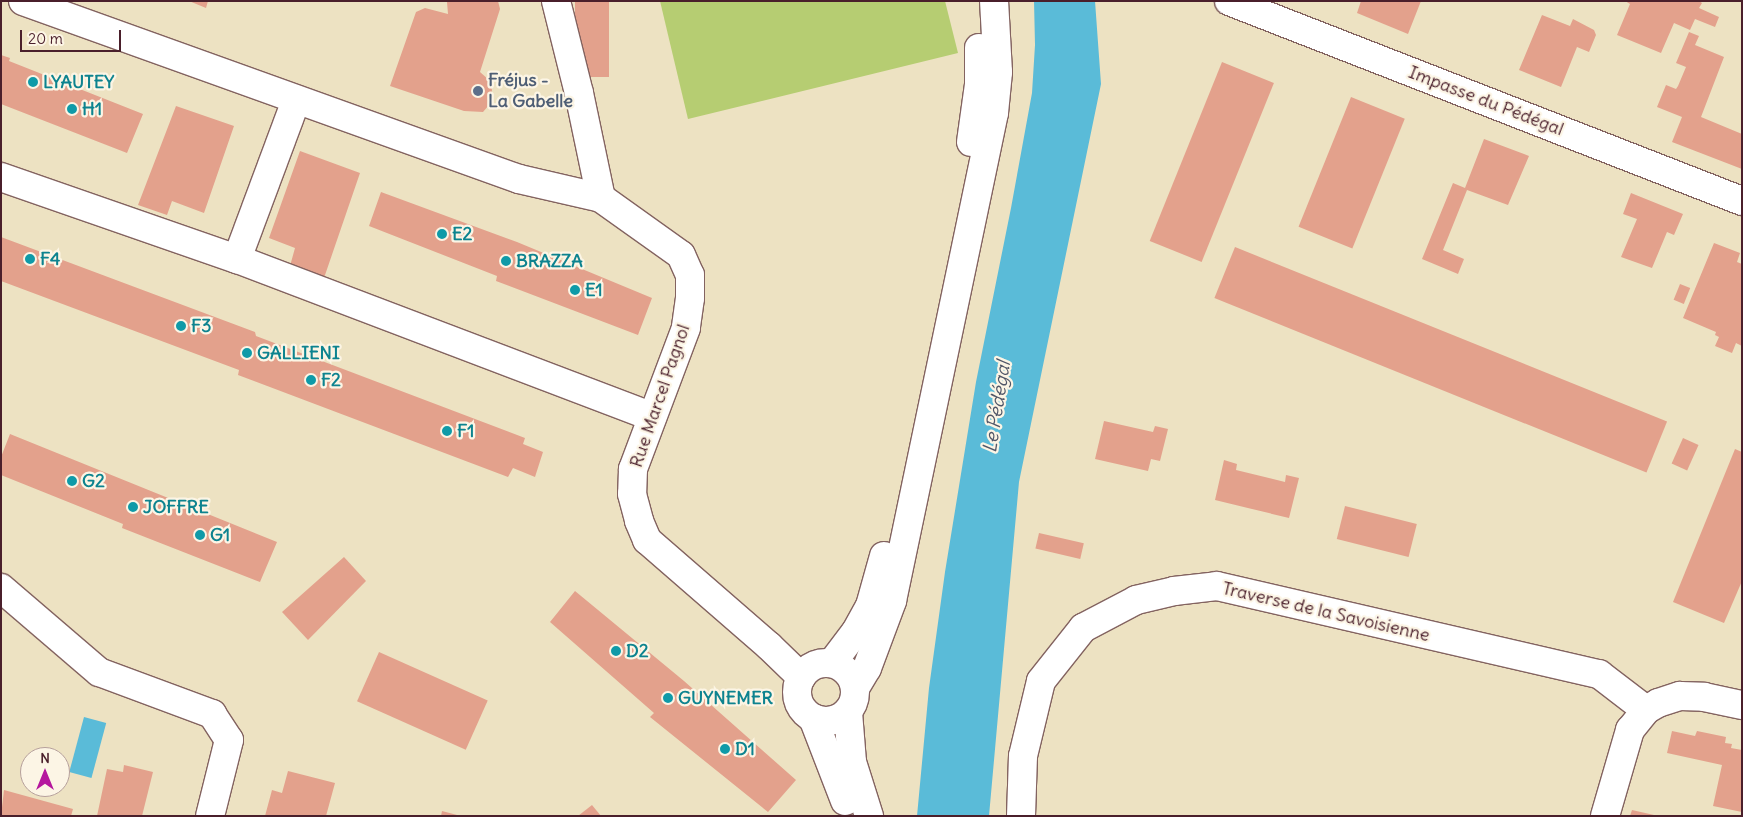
<!DOCTYPE html>
<meta charset="utf-8">
<style>
body{margin:0}
#map{position:relative;width:1743px;height:817px;overflow:hidden;background:#ede2c2;font-family:Delius,sans-serif}
div>[style]{position:absolute}
.green>*{inset:0;background:#b6cd72}
.water>*{inset:0;background:#5abbd8;transform-origin:0 0}
.building>*{inset:0;background:#e3a18c;transform-origin:0 0}
.roads{filter:drop-shadow(1px 0 #836360) drop-shadow(-1px 0 #836360) drop-shadow(0 1px #836360) drop-shadow(0 -1px #836360)}
.street>*{height:28px;margin:-14px;padding:0 14px;transform-origin:14px;border-radius:14px;background:#fff}
.street>.ring{margin:-14px;padding:0;box-sizing:content-box;background:none;border:28px solid #fff;border-radius:50%}
.dots>*{width:14px;height:14px;translate:-50% -50%;box-sizing:border-box;border:2px solid #fcf5e5;border-radius:50%}
span{translate:-50% -50%;white-space:nowrap;text-align:center;line-height:1.15;-webkit-text-stroke:4.5px #fcf5e5;paint-order:stroke}
.service-label{font-size:18px;color:#4e5e75;font-weight:700}
.left{translate:0 -50%;text-align:left}
.culture-label{font-size:18px;color:#0d838f;font-weight:700}
.street-label{font-size:18px;color:#4a1f2b}
.water-label{font-size:19px;color:#505668;font-style:italic}
.frame{position:absolute;inset:0;border:2px solid #4a1f2b;pointer-events:none}
.north{position:absolute;left:20px;top:747px;width:50px;height:50px;box-sizing:border-box;background:#fcf5e5;border:1px solid #b59f9b;border-radius:50%;rotate:0deg;font-size:14px;font-weight:700;line-height:20px;text-align:center;color:#4a1f2b}
.north::after{content:'';display:block;margin:auto;width:18px;height:22px;background:#b5179e;clip-path:polygon(50% 0,100% 100%,50% 72%,0 100%)}
.scale{position:absolute;left:20px;top:30px;width:101px;height:22px;box-sizing:border-box;border:2px solid #4a1f2b;border-top:0;padding-left:6px;font-size:15px;line-height:18px;white-space:nowrap;color:#4a1f2b;-webkit-text-stroke:4px #fcf5e5;paint-order:stroke}
</style>
<div id="map">
<div class="green">
<i style="clip-path:polygon(660px 1px,945px 1px,958px 53px,688px 119px)"></i>
</div>
<div class="water">
<i style="clip-path:polygon(1034px 1px,1095px 1px,1101px 84px,1019px 482px,989px 816px,917px 816px,929px 688px,945px 572px,976px 382px,1011px 208px,1032px 93px,1035px 45px)"></i>
<i style="left:84px;top:717px;width:23px;height:57px;rotate:15deg"></i>
</div>
<div class="building">
<i style="clip-path:polygon(189px 1px,208px 1px,206px 8px)"></i>
<i style="clip-path:polygon(498px 1px,500px 9px,480px 72px,489px 80px,492px 90px,489px 105px,483px 112px,464px 111px,390px 86px,416px 12px,425px 8px,448px 14px,447px 2px)"></i>
<i style="left:575px;top:1px;width:34px;height:76px"></i>
<i style="clip-path:polygon(1361px 1px,1421px 1px,1408px 34px,1357px 13px)"></i>
<i style="clip-path:polygon(1625px 1px,1699px 1px,1702px 3px,1699px 8px,1719px 17px,1715px 27px,1695px 19px,1690px 30px,1674px 23px,1661px 53px,1617px 35px,1630px 4px)"></i>
<i style="clip-path:polygon(1542px 15px,1570px 26px,1573px 19px,1594px 30px,1596px 35px,1589px 52px,1577px 47px,1561px 87px,1519px 70px)"></i>
<i style="clip-path:polygon(1689px 32px,1699px 36px,1695px 45px,1724px 57px,1701px 117px,1742px 134px,1742px 169px,1672px 142px,1682px 117px,1657px 107px,1666px 85px,1676px 89px,1678px 86px,1686px 67px,1676px 63px)"></i>
<i style="clip-path:polygon(1px 55px,10px 58px,9px 61px,143px 114px,127px 153px,1px 104px)"></i>
<i style="left:1222px;top:62px;width:56px;height:193px;rotate:22deg"></i>
<i style="left:1351px;top:97px;width:58px;height:140px;rotate:22deg"></i>
<i style="clip-path:polygon(176px 106px,234px 126px,204px 213px,172px 201px,167px 215px,138px 205px)"></i>
<i style="clip-path:polygon(1484px 139px,1529px 156px,1508px 205px,1467px 190px,1443px 250px,1464px 259px,1458px 274px,1422px 259px,1453px 183px,1465px 188px)"></i>
<i style="clip-path:polygon(300px 151px,360px 173px,324px 278px,290px 266px,295px 248px,269px 238px)"></i>
<i style="clip-path:polygon(381px 192px,517px 242px,652px 298px,638px 335px,496px 281px,497px 276px,369px 226px)"></i>
<i style="clip-path:polygon(1631px 193px,1683px 214px,1674px 235px,1667px 232px,1652px 268px,1621px 257px,1637px 219px,1623px 214px)"></i>
<i style="clip-path:polygon(1px 237px,255px 332px,256px 336px,525px 438px,523px 444px,543px 452px,535px 477px,513px 468px,508px 477px,238px 375px,239px 370px,1px 281px)"></i>
<i style="clip-path:polygon(1714px 243px,1740px 253px,1737px 262px,1742px 264px,1742px 346px,1736px 343px,1732px 353px,1715px 346px,1719px 337px,1715px 335px,1716px 332px,1683px 318px)"></i>
<i style="left:1235px;top:247px;width:466px;height:55px;rotate:22deg"></i>
<i style="left:1680px;top:284px;width:11px;height:17px;rotate:22deg"></i>
<i style="clip-path:polygon(1104px 421px,1153px 432px,1155px 426px,1168px 429px,1160px 461px,1151px 459px,1148px 471px,1095px 459px)"></i>
<i style="clip-path:polygon(10px 434px,277px 542px,260px 582px,122px 528px,123px 524px,1px 475px,1px 457px)"></i>
<i style="left:1683px;top:438px;width:17px;height:28px;rotate:24deg"></i>
<i style="clip-path:polygon(1735px 449px,1742px 452px,1742px 581px,1724px 623px,1673px 602px)"></i>
<i style="clip-path:polygon(1224px 460px,1237px 464px,1236px 470px,1285px 482px,1286px 475px,1299px 478px,1289px 518px,1215px 500px)"></i>
<i style="left:1345px;top:506px;width:74px;height:34px;rotate:14deg"></i>
<i style="left:1039px;top:533px;width:46px;height:16px;rotate:13deg"></i>
<i style="clip-path:polygon(344px 557px,366px 581px,308px 640px,282px 612px)"></i>
<i style="clip-path:polygon(575px 591px,684px 681px,796px 780px,768px 812px,650px 717px,654px 713px,550px 622px)"></i>
<i style="left:379px;top:652px;width:119px;height:54px;rotate:24deg"></i>
<i style="clip-path:polygon(1672px 731px,1695px 736px,1697px 731px,1726px 737px,1725px 743px,1732px 744px,1731px 748px,1742px 750px,1742px 812px,1713px 806px,1722px 765px,1667px 753px)"></i>
<i style="clip-path:polygon(124px 765px,153px 772px,142px 816px,97px 816px,107px 769px,123px 772px)"></i>
<i style="clip-path:polygon(288px 771px,335px 783px,326px 816px,265px 816px,272px 790px,282px 793px)"></i>
<i style="clip-path:polygon(4px 790px,73px 809px,71px 816px,1px 816px)"></i>
<i style="clip-path:polygon(592px 805px,601px 816px,578px 816px)"></i>
<i style="clip-path:polygon(1632px 810px,1654px 815px,1654px 816px,1630px 816px)"></i>
<i style="clip-path:polygon(442px 811px,457px 815px,457px 816px,441px 816px)"></i>
</div>
<div class="roads">
<div class="street">
<i style="left:23px;top:1px;width:527px;rotate:19.74deg"></i>
<i style="left:519px;top:179px;width:84px;rotate:13deg"></i>
<i style="left:601px;top:198px;width:98px;rotate:35.5deg"></i>
<i style="left:681px;top:255px;width:22px;rotate:66deg"></i>
<i style="left:690px;top:275px;width:23px;rotate:90deg"></i>
<i style="left:690px;top:298px;width:30px;rotate:98deg"></i>
<i style="left:686px;top:328px;width:151px;rotate:110.6deg"></i>
<i style="left:633px;top:469px;width:25px;rotate:92deg"></i>
<i style="left:632px;top:494px;width:28px;rotate:75deg"></i>
<i style="left:639px;top:521px;width:21px;rotate:67deg"></i>
<i style="left:647px;top:540px;width:162px;rotate:41deg"></i>
<i style="left:769px;top:646px;width:45px;rotate:44.1deg"></i>
<i style="left:556px;top:1px;width:95px;rotate:76deg"></i>
<i style="left:579px;top:93px;width:107px;rotate:78.2deg"></i>
<i style="left:1229px;top:1px;width:551px;rotate:21.3deg"></i>
<i style="left:971px;top:142px;width:59px;rotate:-82.1deg"></i>
<i style="left:979px;top:84px;width:36px;rotate:-90deg"></i>
<i style="left:1px;top:177px;width:250px;rotate:19.2deg"></i>
<i style="left:237px;top:259px;width:444px;rotate:20.8deg"></i>
<i style="left:237px;top:259px;width:170px;rotate:-69.6deg"></i>
<i style="left:1px;top:588px;width:129px;rotate:40.6deg"></i>
<i style="left:99px;top:672px;width:121px;rotate:20.4deg"></i>
<i style="left:212px;top:714px;width:31px;rotate:57deg"></i>
<i style="left:229px;top:740px;width:78px;rotate:104deg"></i>
<i class="ring" style="left:797px;top:663px;width:30px;height:30px"></i>
<i style="left:832px;top:663px;width:38px;rotate:-53deg"></i>
<i style="left:855px;top:633px;width:31px;rotate:-61deg"></i>
<i style="left:870px;top:606px;width:52px;rotate:-74.4deg"></i>
<i style="left:855px;top:688px;width:23px;rotate:-59deg"></i>
<i style="left:867px;top:668px;width:72px;rotate:-69.5deg"></i>
<i style="left:892px;top:601px;width:499px;rotate:-78.2deg"></i>
<i style="left:994px;top:113px;width:41px;rotate:-84.4deg"></i>
<i style="left:998px;top:72px;width:71px;rotate:-93.2deg"></i>
<i style="left:848px;top:712px;width:50px;rotate:85.4deg"></i>
<i style="left:852px;top:762px;width:57px;rotate:72.5deg"></i>
<i style="left:813px;top:718px;width:89px;rotate:68.9deg"></i>
<i style="left:1021px;top:816px;width:60px;rotate:-88.1deg"></i>
<i style="left:1023px;top:756px;width:77px;rotate:-76.5deg"></i>
<i style="left:1041px;top:681px;width:68px;rotate:-51.6deg"></i>
<i style="left:1083px;top:628px;width:60px;rotate:-27.8deg"></i>
<i style="left:1136px;top:600px;width:39px;rotate:-13deg"></i>
<i style="left:1174px;top:591px;width:43px;rotate:-6.6deg"></i>
<i style="left:1217px;top:586px;width:392px;rotate:13deg"></i>
<i style="left:1599px;top:674px;width:59px;rotate:37.5deg"></i>
<i style="left:1605px;top:816px;width:90px;rotate:-73.8deg"></i>
<i style="left:1630px;top:730px;width:26px;rotate:-51deg"></i>
<i style="left:1646px;top:710px;width:14px;rotate:-30deg"></i>
<i style="left:1658px;top:703px;width:23px;rotate:-18deg"></i>
<i style="left:1680px;top:696px;width:24px;rotate:2deg"></i>
<i style="left:1704px;top:697px;width:39px;rotate:12deg"></i>
</div>
</div>
<div class="dots">
<i style="left:33px;top:82px;background:#0f9aa8"></i>
<i style="left:478px;top:91px;background:#5c6f8a"></i>
<i style="left:72px;top:109px;background:#0f9aa8"></i>
<i style="left:442px;top:234px;background:#0f9aa8"></i>
<i style="left:30px;top:259px;background:#0f9aa8"></i>
<i style="left:506px;top:261px;background:#0f9aa8"></i>
<i style="left:575px;top:290px;background:#0f9aa8"></i>
<i style="left:181px;top:326px;background:#0f9aa8"></i>
<i style="left:247px;top:353px;background:#0f9aa8"></i>
<i style="left:311px;top:380px;background:#0f9aa8"></i>
<i style="left:447px;top:431px;background:#0f9aa8"></i>
<i style="left:72px;top:481px;background:#0f9aa8"></i>
<i style="left:133px;top:507px;background:#0f9aa8"></i>
<i style="left:200px;top:535px;background:#0f9aa8"></i>
<i style="left:616px;top:651px;background:#0f9aa8"></i>
<i style="left:668px;top:698px;background:#0f9aa8"></i>
<i style="left:725px;top:749px;background:#0f9aa8"></i>
</div>
<div class="service-label">
<span class="left" style="left:488px;top:91px">Fréjus -<br>La Gabelle</span>
</div>
<div class="culture-label">
<span class="left" style="left:43px;top:82px">LYAUTEY</span>
<span class="left" style="left:82px;top:109px">H1</span>
<span class="left" style="left:452px;top:234px">E2</span>
<span class="left" style="left:40px;top:259px">F4</span>
<span class="left" style="left:516px;top:261px">BRAZZA</span>
<span class="left" style="left:585px;top:290px">E1</span>
<span class="left" style="left:191px;top:326px">F3</span>
<span class="left" style="left:257px;top:353px">GALLIENI</span>
<span class="left" style="left:321px;top:380px">F2</span>
<span class="left" style="left:457px;top:431px">F1</span>
<span class="left" style="left:82px;top:481px">G2</span>
<span class="left" style="left:143px;top:507px">JOFFRE</span>
<span class="left" style="left:210px;top:535px">G1</span>
<span class="left" style="left:626px;top:651px">D2</span>
<span class="left" style="left:678px;top:698px">GUYNEMER</span>
<span class="left" style="left:735px;top:749px">D1</span>
</div>
<div class="street-label">
<span style="left:1486px;top:101px;rotate:21deg">Impasse du Pédégal</span>
<span style="left:660px;top:396px;rotate:-71deg">Rue Marcel Pagnol</span>
<span style="left:1326px;top:612px;rotate:13deg">Traverse de la Savoisienne</span>
</div>
<div class="water-label">
<span style="left:997px;top:407px;rotate:-81deg">Le Pédégal</span>
</div>
<div class="frame"></div>
<div class="north">N</div>
<div class="scale">20 m</div>
</div>
